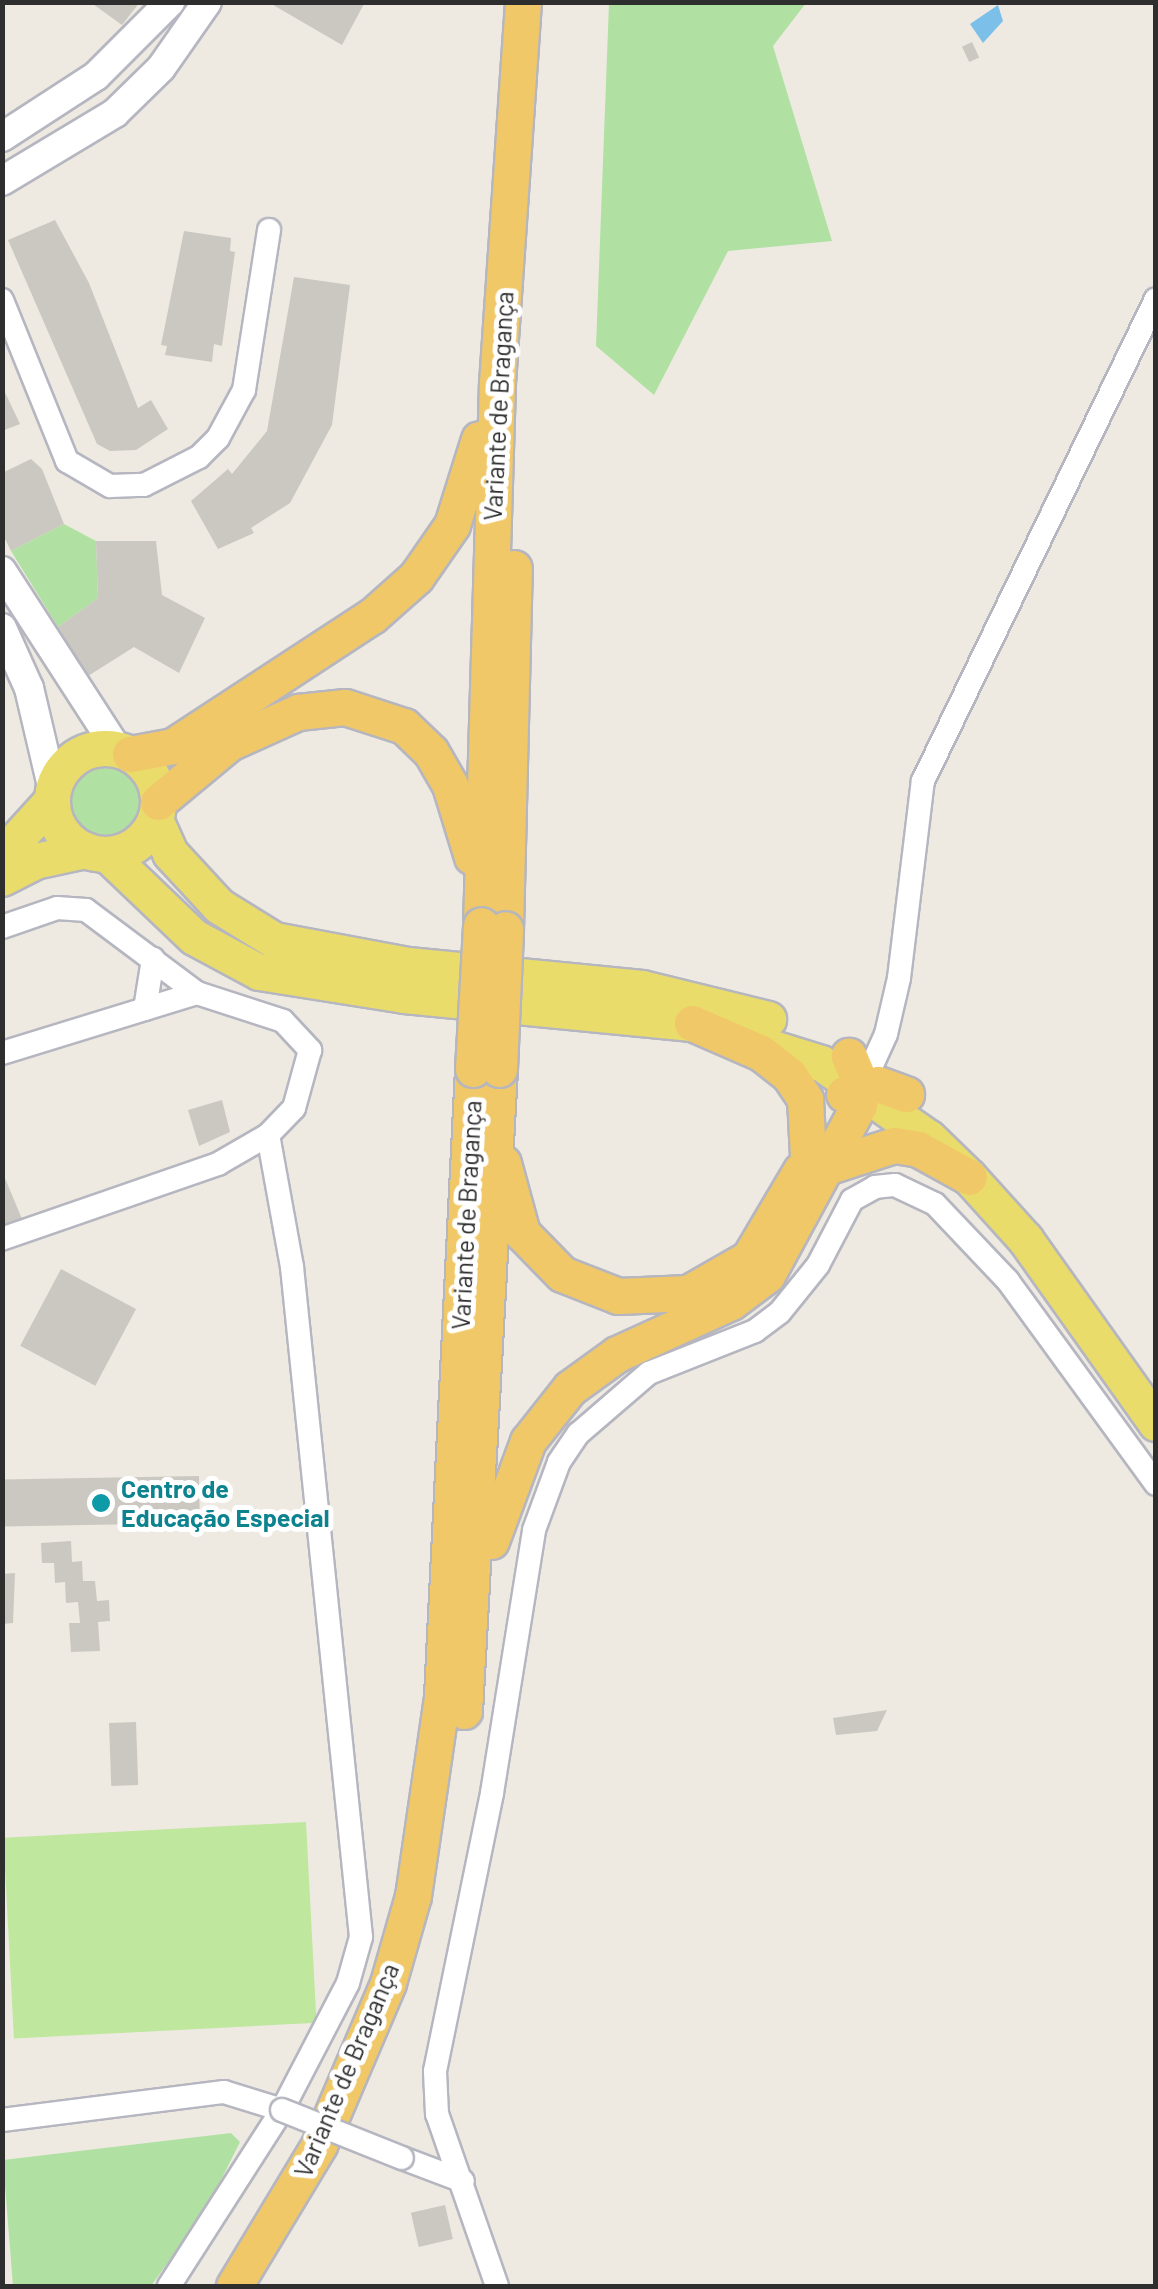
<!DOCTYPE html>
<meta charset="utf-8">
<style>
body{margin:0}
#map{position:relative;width:1158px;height:2289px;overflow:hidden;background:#eeeae2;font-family:Barlow,sans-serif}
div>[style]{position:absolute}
.green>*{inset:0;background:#b0e1a2}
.round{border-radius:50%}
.pitch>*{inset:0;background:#bfe79e;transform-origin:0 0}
.water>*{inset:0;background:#7cbfe9}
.building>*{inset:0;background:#cac8c0;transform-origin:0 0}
.roads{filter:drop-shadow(2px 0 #b5b6c0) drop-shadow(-2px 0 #b5b6c0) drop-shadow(0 2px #b5b6c0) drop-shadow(0 -2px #b5b6c0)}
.minor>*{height:22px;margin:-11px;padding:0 11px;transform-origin:11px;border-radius:11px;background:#fff}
.tertiary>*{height:28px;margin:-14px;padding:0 14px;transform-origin:14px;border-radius:14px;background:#fff}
.primary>*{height:35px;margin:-17.5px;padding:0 17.5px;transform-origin:17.5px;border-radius:17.5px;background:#eadc6b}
.primary>.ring{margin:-17.5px;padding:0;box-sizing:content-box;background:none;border:35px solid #eadc6b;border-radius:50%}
.trunk>*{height:35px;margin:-17.5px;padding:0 17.5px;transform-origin:17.5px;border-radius:17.5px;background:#f0c868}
.bridges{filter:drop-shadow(2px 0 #b5b6c0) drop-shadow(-2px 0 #b5b6c0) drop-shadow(0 2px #b5b6c0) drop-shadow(0 -2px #b5b6c0)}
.minor-bridge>*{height:22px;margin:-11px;padding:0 11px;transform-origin:11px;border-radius:11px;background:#fff}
.trunk-bridge>*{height:35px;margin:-17.5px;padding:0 17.5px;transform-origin:17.5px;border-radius:17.5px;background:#f0c868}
.dots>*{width:28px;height:28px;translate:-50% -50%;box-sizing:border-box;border:5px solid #fff;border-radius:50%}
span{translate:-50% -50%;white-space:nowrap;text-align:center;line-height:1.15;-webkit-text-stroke:10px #fff;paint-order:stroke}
.street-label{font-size:25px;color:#2e2e2e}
.culture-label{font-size:25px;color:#0d838f;font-weight:700}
.left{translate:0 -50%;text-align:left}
.frame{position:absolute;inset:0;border:5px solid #2e2e2e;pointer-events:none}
</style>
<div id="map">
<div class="green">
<i style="clip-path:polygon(609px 3px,806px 3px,773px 46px,832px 241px,728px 251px,654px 395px,596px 346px)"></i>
<i style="clip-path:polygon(64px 524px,96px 541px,98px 598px,58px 627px,11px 551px)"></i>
<i class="round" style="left:64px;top:757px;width:82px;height:82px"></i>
<i style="clip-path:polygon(231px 2133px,240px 2142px,208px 2206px,151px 2286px,13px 2286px,3px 2160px)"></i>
</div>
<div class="pitch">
<i style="left:306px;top:1822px;width:201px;height:303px;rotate:87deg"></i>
</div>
<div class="water">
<i style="clip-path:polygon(998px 5px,1003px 21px,983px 43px,970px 24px)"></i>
</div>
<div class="building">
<i style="clip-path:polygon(90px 2px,140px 2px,122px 25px)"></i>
<i style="clip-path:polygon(268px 2px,365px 2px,342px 45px)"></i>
<i style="left:972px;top:42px;width:17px;height:11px;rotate:65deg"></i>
<i style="clip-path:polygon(55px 220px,89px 283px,138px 408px,151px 400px,168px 429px,136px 450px,110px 451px,97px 444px,8px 240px)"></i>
<i style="clip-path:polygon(184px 231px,231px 238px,230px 251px,235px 252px,222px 346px,214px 344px,212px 362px,165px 355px,167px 346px,161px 345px)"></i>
<i style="clip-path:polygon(294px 277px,350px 285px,332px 425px,290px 503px,251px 528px,254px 533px,218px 549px,191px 501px,228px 469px,232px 474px,267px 431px)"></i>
<i style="clip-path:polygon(2px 386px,20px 424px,2px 431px)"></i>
<i style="clip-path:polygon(31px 459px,42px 469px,64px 524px,11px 551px,2px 533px,2px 473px)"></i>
<i style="clip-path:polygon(96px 541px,156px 541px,162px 595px,205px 618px,179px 673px,134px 647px,88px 676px,58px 627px,98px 598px)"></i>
<i style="clip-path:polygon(222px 1100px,230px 1132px,199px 1146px,188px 1110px)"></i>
<i style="clip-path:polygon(2px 1171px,22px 1219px,2px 1227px)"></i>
<i style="left:61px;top:1269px;width:85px;height:87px;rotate:28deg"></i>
<i style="left:199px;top:1476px;width:47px;height:197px;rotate:89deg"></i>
<i style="clip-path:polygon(71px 1541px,72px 1562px,82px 1561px,83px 1581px,95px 1581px,97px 1601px,109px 1600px,110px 1621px,98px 1622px,100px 1651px,71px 1652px,69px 1623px,80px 1623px,78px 1602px,66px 1603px,65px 1582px,55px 1583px,54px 1563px,42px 1563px,41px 1543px)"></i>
<i style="clip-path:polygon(15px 1573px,13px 1623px,2px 1624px,2px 1574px)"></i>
<i style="clip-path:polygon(887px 1710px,877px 1731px,836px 1735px,833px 1718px)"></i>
<i style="left:136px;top:1722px;width:63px;height:27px;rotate:88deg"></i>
<i style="left:445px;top:2205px;width:35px;height:35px;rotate:77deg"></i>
</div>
<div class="roads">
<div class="minor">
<i style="left:2px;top:300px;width:174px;rotate:68deg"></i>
<i style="left:67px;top:461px;width:50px;rotate:30.2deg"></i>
<i style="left:110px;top:486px;width:34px;rotate:-2deg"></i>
<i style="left:144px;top:485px;width:62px;rotate:-27deg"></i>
<i style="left:199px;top:457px;width:27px;rotate:-45deg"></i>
<i style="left:218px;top:438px;width:55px;rotate:-61.6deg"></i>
<i style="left:244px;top:390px;width:162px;rotate:-81.1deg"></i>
<i style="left:2px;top:927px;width:58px;rotate:-19.1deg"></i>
<i style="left:57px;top:908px;width:29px;rotate:4deg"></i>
<i style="left:86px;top:910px;width:139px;rotate:36.8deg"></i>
<i style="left:197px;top:993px;width:90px;rotate:18deg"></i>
<i style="left:283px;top:1021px;width:40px;rotate:47deg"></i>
<i style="left:310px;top:1050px;width:60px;rotate:105.4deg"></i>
<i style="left:294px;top:1108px;width:37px;rotate:134deg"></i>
<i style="left:268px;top:1135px;width:58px;rotate:149.9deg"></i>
<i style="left:218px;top:1164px;width:229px;rotate:160.9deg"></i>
<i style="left:145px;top:1009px;width:51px;rotate:-80.9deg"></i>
<i style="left:2px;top:1053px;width:204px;rotate:-17.1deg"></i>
<i style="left:862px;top:1087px;width:58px;rotate:-65.6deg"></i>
<i style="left:886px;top:1034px;width:57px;rotate:-76.9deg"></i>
<i style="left:899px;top:978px;width:198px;rotate:-83.1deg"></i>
<i style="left:923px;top:781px;width:535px;rotate:-64.2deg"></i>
<i style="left:2px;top:2120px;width:224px;rotate:-7.2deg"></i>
<i style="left:224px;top:2092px;width:61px;rotate:17.2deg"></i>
<i style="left:402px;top:2158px;width:65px;rotate:20.7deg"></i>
<i style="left:169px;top:2286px;width:209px;rotate:-57.3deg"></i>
<i style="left:282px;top:2110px;width:143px;rotate:-62.5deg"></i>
<i style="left:348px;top:1983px;width:48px;rotate:-74.2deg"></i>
<i style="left:361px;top:1937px;width:674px;rotate:-95.88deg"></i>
<i style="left:292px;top:1267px;width:134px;rotate:-100.3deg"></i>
<i style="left:497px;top:2286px;width:182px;rotate:-109.2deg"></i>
<i style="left:437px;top:2114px;width:43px;rotate:-92.7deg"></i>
<i style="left:435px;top:2071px;width:284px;rotate:-78.4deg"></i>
<i style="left:492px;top:1793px;width:266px;rotate:-80.9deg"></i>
<i style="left:534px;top:1530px;width:72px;rotate:-69.8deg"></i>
<i style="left:559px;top:1462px;width:34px;rotate:-56deg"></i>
<i style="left:578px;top:1434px;width:94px;rotate:-40.7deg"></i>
<i style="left:649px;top:1373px;width:114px;rotate:-21.6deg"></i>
<i style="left:755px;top:1331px;width:31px;rotate:-37deg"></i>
<i style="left:780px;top:1312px;width:60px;rotate:-51deg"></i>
<i style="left:818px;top:1265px;width:73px;rotate:-62.4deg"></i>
<i style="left:852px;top:1200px;width:26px;rotate:-29deg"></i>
<i style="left:875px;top:1187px;width:20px;rotate:-6deg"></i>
<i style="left:895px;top:1185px;width:44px;rotate:25.4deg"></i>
<i style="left:935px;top:1204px;width:106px;rotate:46.5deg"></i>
<i style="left:1008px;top:1281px;width:251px;rotate:53.9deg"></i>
</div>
<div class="tertiary">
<i style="left:2px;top:137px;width:112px;rotate:-33deg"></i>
<i style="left:96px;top:76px;width:105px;rotate:-45deg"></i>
<i style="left:2px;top:181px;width:132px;rotate:-31deg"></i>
<i style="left:115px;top:113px;width:64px;rotate:-44.4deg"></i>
<i style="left:161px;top:68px;width:80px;rotate:-55.1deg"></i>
<i style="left:2px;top:571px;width:212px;rotate:57.1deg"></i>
<i style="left:2px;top:628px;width:66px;rotate:65.8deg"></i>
<i style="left:29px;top:688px;width:105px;rotate:76.8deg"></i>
</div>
<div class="primary">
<i class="ring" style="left:52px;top:748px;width:71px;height:71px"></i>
<i style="left:155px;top:819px;width:37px;rotate:66deg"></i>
<i style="left:170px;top:853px;width:72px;rotate:47.2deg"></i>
<i style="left:219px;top:906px;width:65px;rotate:31.7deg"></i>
<i style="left:274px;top:940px;width:136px;rotate:10.6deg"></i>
<i style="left:408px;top:965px;width:235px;rotate:5.6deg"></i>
<i style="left:642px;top:988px;width:130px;rotate:13.8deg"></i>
<i style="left:107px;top:854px;width:120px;rotate:43.7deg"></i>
<i style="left:194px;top:937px;width:74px;rotate:28.3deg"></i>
<i style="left:259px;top:972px;width:147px;rotate:9deg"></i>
<i style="left:404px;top:995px;width:289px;rotate:5.6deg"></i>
<i style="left:692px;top:1023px;width:135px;rotate:17.2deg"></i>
<i style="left:821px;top:1063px;width:131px;rotate:34.8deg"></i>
<i style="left:929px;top:1138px;width:56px;rotate:44.3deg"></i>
<i style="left:969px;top:1177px;width:84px;rotate:47.9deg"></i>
<i style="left:1025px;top:1239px;width:226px;rotate:54.6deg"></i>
<i style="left:2px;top:855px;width:74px;rotate:-47.7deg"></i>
<i style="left:2px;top:878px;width:37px;rotate:-27deg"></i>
<i style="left:35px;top:861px;width:52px;rotate:-12.2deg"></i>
</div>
<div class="trunk">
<i style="left:130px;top:754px;width:44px;rotate:-10.5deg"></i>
<i style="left:173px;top:746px;width:238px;rotate:-33.2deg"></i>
<i style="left:372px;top:616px;width:59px;rotate:-41.6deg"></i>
<i style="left:416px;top:577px;width:63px;rotate:-55.3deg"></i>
<i style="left:452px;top:525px;width:90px;rotate:-72.6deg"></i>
<i style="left:158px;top:802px;width:92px;rotate:-39.7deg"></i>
<i style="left:229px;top:743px;width:76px;rotate:-24.2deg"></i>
<i style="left:298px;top:712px;width:47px;rotate:-6.1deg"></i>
<i style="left:345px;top:707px;width:62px;rotate:17.9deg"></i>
<i style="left:404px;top:726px;width:37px;rotate:44deg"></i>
<i style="left:431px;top:752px;width:38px;rotate:60deg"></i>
<i style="left:450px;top:785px;width:75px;rotate:73deg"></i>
<i style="left:481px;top:925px;width:542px;rotate:-88.31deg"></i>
<i style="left:497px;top:383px;width:382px;rotate:-86.1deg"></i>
<i style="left:505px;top:929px;width:361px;rotate:-88.6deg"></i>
<i style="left:692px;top:1023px;width:75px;rotate:23.5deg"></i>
<i style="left:761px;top:1053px;width:36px;rotate:38deg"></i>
<i style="left:789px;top:1075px;width:29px;rotate:56deg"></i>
<i style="left:805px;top:1099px;width:58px;rotate:87deg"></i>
<i style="left:844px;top:1094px;width:35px;rotate:-16deg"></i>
<i style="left:878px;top:1084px;width:30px;rotate:20deg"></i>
<i style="left:503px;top:1163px;width:73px;rotate:74.8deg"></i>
<i style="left:522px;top:1233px;width:57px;rotate:45.7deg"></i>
<i style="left:562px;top:1274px;width:60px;rotate:21.4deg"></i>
<i style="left:618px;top:1296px;width:70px;rotate:-2.5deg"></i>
<i style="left:688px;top:1293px;width:70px;rotate:-29.8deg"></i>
<i style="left:749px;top:1258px;width:102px;rotate:-59.4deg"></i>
<i style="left:829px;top:1166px;width:68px;rotate:-17.9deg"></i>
<i style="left:894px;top:1145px;width:24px;rotate:9deg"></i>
<i style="left:918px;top:1149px;width:58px;rotate:28.8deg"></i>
<i style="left:491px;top:1541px;width:107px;rotate:-69.7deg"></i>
<i style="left:528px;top:1441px;width:68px;rotate:-51.6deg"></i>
<i style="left:570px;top:1388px;width:58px;rotate:-35.9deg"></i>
<i style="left:617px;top:1354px;width:125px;rotate:-24.5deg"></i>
<i style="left:731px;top:1302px;width:45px;rotate:-36.9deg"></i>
<i style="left:767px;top:1275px;width:193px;rotate:-61.6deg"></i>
<i style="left:859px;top:1105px;width:18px;rotate:-81deg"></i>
<i style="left:862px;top:1087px;width:34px;rotate:-113deg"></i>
<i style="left:464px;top:1711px;width:643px;rotate:-86.88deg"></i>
<i style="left:234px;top:2286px;width:165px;rotate:-58.9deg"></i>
<i style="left:319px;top:2145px;width:176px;rotate:-66.9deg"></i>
<i style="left:388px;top:1983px;width:91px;rotate:-74deg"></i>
<i style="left:413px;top:1896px;width:202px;rotate:-81.7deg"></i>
<i style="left:442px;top:1696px;width:628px;rotate:-87.17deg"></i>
</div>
</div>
<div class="bridges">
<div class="minor-bridge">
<i style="left:282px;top:2110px;width:129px;rotate:21.8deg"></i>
</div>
<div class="trunk-bridge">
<i style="left:473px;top:1069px;width:144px;rotate:-86.8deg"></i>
<i style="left:499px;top:1069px;width:140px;rotate:-87.5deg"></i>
</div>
</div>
<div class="dots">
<i style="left:101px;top:1503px;background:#0f9aa8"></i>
</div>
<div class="street-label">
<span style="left:498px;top:406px;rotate:-87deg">Variante de Bragança</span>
<span style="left:466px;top:1215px;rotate:-87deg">Variante de Bragança</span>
<span style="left:346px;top:2070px;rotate:-67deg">Variante de Bragança</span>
</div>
<div class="culture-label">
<span class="left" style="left:121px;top:1503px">Centro de<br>Educação Especial</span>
</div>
<div class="frame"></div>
</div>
